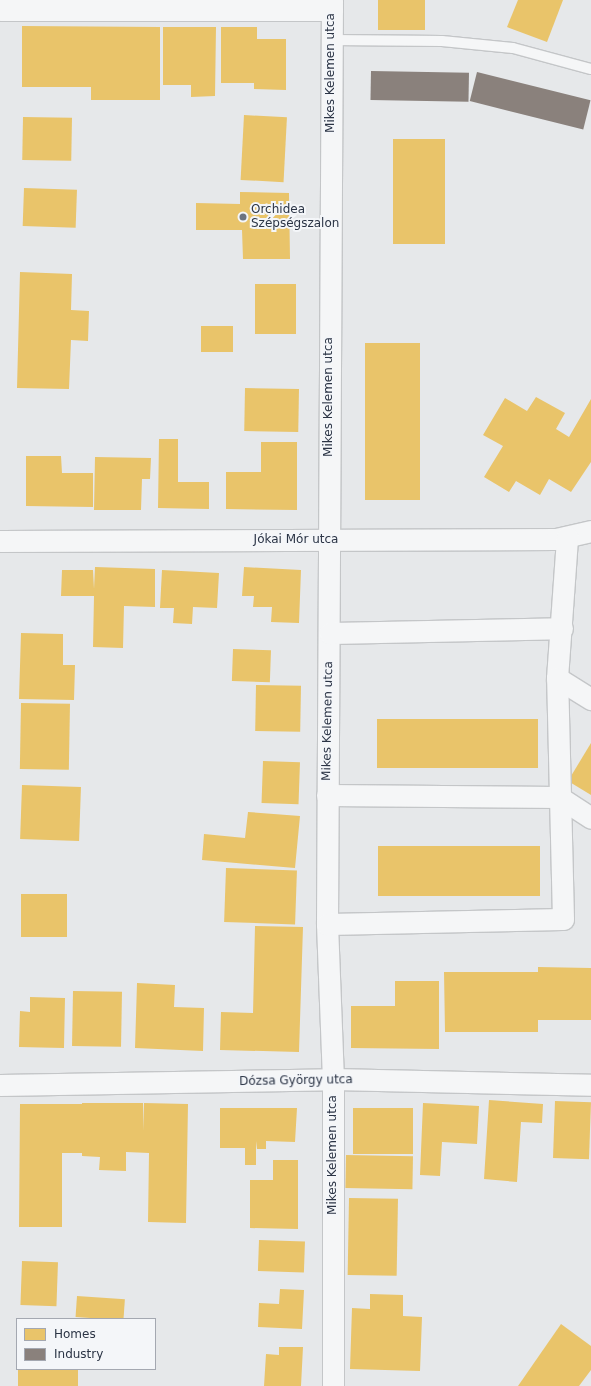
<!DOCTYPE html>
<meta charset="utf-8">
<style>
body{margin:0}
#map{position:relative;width:591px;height:1386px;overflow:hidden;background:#e6e8ea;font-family:"DejaVu Sans",sans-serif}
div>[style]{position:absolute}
.homes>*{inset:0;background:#e9c46a;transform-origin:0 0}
.industry>*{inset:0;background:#8a817c;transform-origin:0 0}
.roads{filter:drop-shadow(1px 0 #c4c6c8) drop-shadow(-1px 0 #c4c6c8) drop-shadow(0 1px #c4c6c8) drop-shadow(0 -1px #c4c6c8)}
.lane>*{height:10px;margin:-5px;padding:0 5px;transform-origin:5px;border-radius:5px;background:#f5f6f7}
.street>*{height:21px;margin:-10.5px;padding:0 10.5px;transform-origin:10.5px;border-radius:10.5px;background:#f5f6f7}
.dots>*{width:11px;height:11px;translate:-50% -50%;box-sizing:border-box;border:2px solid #f4f6f9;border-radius:50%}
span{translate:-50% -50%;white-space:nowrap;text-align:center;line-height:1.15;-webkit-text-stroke:4px #f4f6f9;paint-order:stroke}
.street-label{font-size:12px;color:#2b3445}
.poi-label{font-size:12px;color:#2b3445}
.left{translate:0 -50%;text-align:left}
.legend{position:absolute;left:16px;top:1318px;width:140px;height:52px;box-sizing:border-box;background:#f4f6f9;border:1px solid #a4a8b1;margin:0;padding:5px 7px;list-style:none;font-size:12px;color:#2b3445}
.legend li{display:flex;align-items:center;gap:8px;height:20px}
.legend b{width:20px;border:1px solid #a4a8b1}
</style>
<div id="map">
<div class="homes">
<i style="left:378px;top:0;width:47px;height:30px"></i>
<i style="clip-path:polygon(518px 0,563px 0,547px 42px,507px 27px)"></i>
<i style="clip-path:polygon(22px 26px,160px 27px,160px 100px,91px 100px,91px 87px,22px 87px)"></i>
<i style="clip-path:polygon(163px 27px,216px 27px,215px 96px,191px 97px,191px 85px,163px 85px)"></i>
<i style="clip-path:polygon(221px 27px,257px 27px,257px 39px,286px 39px,286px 90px,254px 89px,254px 83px,221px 83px)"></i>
<i style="left:244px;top:115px;width:43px;height:65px;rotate:3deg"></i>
<i style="left:23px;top:117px;width:49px;height:43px;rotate:1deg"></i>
<i style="left:393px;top:139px;width:52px;height:105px"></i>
<i style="left:24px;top:188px;width:53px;height:38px;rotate:2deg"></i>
<i style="clip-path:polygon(240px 192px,289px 193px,290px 259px,243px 259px,242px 230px,196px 230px,196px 203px,240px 204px)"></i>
<i style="clip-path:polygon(20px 272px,72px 274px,71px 310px,89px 311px,88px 341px,71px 340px,69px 389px,17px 388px)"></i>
<i style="left:255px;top:284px;width:41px;height:50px"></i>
<i style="left:201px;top:326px;width:32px;height:26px"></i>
<i style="left:365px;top:343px;width:55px;height:157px"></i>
<i style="left:245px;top:388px;width:54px;height:43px;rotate:1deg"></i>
<i style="clip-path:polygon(536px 397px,565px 413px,556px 429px,569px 437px,591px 399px,591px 462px,571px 492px,549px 479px,540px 495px,516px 481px,509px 492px,484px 477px,503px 446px,483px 435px,505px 398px,527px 411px)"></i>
<i style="clip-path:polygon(159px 439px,178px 439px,178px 482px,209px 482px,209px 509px,158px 508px)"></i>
<i style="clip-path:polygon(261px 442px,297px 442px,297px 510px,226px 509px,226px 472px,261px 472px)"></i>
<i style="clip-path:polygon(26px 456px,61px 456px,62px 473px,93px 473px,93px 507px,26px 506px)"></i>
<i style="clip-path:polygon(95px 457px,151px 458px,150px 479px,142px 479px,141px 510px,94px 510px)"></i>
<i style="clip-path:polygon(95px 567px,155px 569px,155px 607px,124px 606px,123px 648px,93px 647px,94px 596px,61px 596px,62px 570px,93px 570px,94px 589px)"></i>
<i style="clip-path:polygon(244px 567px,301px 570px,299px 623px,271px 622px,272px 607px,253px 607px,254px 596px,242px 596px)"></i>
<i style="clip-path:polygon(162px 570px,219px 573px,217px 608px,193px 607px,192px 624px,173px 623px,174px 608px,160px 608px)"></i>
<i style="clip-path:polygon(21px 633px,63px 634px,63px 665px,75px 665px,74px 700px,19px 699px)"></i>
<i style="left:233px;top:649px;width:38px;height:32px;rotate:2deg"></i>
<i style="left:256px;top:685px;width:45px;height:46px;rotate:1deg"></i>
<i style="left:21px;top:703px;width:49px;height:66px;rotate:1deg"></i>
<i style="left:538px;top:719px;width:49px;height:161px;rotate:90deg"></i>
<i style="clip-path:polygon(591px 743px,591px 795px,568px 781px)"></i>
<i style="left:263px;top:761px;width:37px;height:42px;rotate:2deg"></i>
<i style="left:22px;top:785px;width:59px;height:54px;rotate:2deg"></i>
<i style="clip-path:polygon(248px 812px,300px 816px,295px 868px,202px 860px,204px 834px,245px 838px)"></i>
<i style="left:540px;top:846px;width:50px;height:162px;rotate:90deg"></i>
<i style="left:226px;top:868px;width:71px;height:54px;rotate:2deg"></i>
<i style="left:21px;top:894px;width:46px;height:43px"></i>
<i style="clip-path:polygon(255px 926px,303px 927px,299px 1052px,220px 1050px,221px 1012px,253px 1013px)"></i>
<i style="clip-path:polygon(538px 967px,591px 968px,591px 1020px,538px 1020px,538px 1032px,445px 1032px,444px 972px,538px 972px)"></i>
<i style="clip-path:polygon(395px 981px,439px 981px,439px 1049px,351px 1048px,351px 1006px,395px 1006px)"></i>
<i style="clip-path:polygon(137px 983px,175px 985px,174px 1007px,204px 1008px,203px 1051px,135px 1048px)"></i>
<i style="left:73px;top:991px;width:49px;height:55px;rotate:1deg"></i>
<i style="clip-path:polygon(30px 997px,65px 998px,64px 1048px,19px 1047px,20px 1011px,30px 1012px)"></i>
<i style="clip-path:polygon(489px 1100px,543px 1104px,542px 1123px,521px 1122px,517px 1182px,484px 1179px)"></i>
<i style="left:555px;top:1101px;width:36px;height:57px;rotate:2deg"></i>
<i style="clip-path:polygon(82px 1103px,143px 1103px,143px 1131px,144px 1103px,188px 1104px,186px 1223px,148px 1222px,149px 1153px,126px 1152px,126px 1171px,99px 1170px,100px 1157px,82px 1156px)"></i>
<i style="clip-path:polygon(423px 1103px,479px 1106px,477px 1144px,442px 1142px,440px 1176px,420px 1175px)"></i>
<i style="clip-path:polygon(20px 1104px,82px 1104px,82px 1153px,62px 1153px,62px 1227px,19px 1227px)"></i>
<i style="clip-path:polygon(220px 1108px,297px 1108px,295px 1142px,266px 1141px,266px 1149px,257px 1149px,256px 1141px,256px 1165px,245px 1165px,245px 1148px,220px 1148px)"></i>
<i style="left:413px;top:1108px;width:46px;height:60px;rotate:90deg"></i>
<i style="left:346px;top:1155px;width:67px;height:33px;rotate:1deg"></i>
<i style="clip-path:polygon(273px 1160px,298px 1160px,298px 1229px,250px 1228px,250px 1180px,273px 1180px)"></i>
<i style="left:349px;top:1198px;width:49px;height:77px;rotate:1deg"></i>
<i style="left:259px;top:1240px;width:46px;height:31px;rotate:2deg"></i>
<i style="left:22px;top:1261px;width:36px;height:44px;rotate:2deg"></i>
<i style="clip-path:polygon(280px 1289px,304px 1290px,302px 1329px,258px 1327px,259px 1303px,279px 1304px)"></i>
<i style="clip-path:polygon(370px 1294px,403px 1295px,403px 1316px,422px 1317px,420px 1371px,350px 1369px,352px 1308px,370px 1309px)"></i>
<i style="left:77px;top:1296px;width:48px;height:21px;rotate:4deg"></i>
<i style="clip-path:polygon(561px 1324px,591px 1346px,591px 1370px,579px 1386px,518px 1386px)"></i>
<i style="clip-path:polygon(279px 1347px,303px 1347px,301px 1386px,264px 1386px,266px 1354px,279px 1355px)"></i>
<i style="left:18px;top:1369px;width:60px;height:17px"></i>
</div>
<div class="industry">
<i style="left:371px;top:71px;width:98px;height:29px;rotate:1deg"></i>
<i style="left:477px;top:72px;width:117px;height:30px;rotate:14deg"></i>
</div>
<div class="roads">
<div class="lane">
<i style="left:332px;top:40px;width:110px;rotate:0.5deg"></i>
<i style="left:442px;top:41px;width:71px;rotate:5.6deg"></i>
<i style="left:513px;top:48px;width:81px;rotate:15.1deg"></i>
</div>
<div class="street">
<i style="left:332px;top:0;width:924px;rotate:90.31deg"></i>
<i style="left:327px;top:924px;width:155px;rotate:87.8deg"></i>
<i style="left:333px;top:1079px;width:307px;rotate:90deg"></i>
<i style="left:0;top:10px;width:332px"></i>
<i style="left:0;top:541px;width:556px;rotate:-0.21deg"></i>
<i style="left:556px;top:539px;width:36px;rotate:-13deg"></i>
<i style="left:330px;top:633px;width:232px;rotate:-1.2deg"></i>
<i style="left:557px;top:678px;width:141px;rotate:-85.9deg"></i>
<i style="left:327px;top:795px;width:232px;rotate:0.5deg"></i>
<i style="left:559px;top:797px;width:38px;rotate:33deg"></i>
<i style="left:327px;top:924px;width:236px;rotate:-1.2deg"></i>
<i style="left:563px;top:919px;width:241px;rotate:-91.4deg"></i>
<i style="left:557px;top:678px;width:40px;rotate:32deg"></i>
<i style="left:0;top:1085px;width:333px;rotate:-1deg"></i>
<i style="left:333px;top:1079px;width:258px;rotate:1.3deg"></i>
</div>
</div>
<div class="dots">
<i style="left:243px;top:217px;background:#6c737f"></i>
</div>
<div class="street-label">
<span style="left:331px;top:73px;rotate:-90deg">Mikes Kelemen utca</span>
<span style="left:329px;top:397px;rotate:-90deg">Mikes Kelemen utca</span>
<span style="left:296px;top:540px">Jókai Mór utca</span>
<span style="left:328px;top:721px;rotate:-89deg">Mikes Kelemen utca</span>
<span style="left:296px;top:1081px;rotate:-1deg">Dózsa György utca</span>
<span style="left:333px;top:1155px;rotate:-90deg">Mikes Kelemen utca</span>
</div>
<div class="poi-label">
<span class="left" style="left:251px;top:217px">Orchidea<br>Szépségszalon</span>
</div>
<ul class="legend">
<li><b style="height:11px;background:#e9c46a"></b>Homes</li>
<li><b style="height:11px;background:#8a817c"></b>Industry</li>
</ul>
</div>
